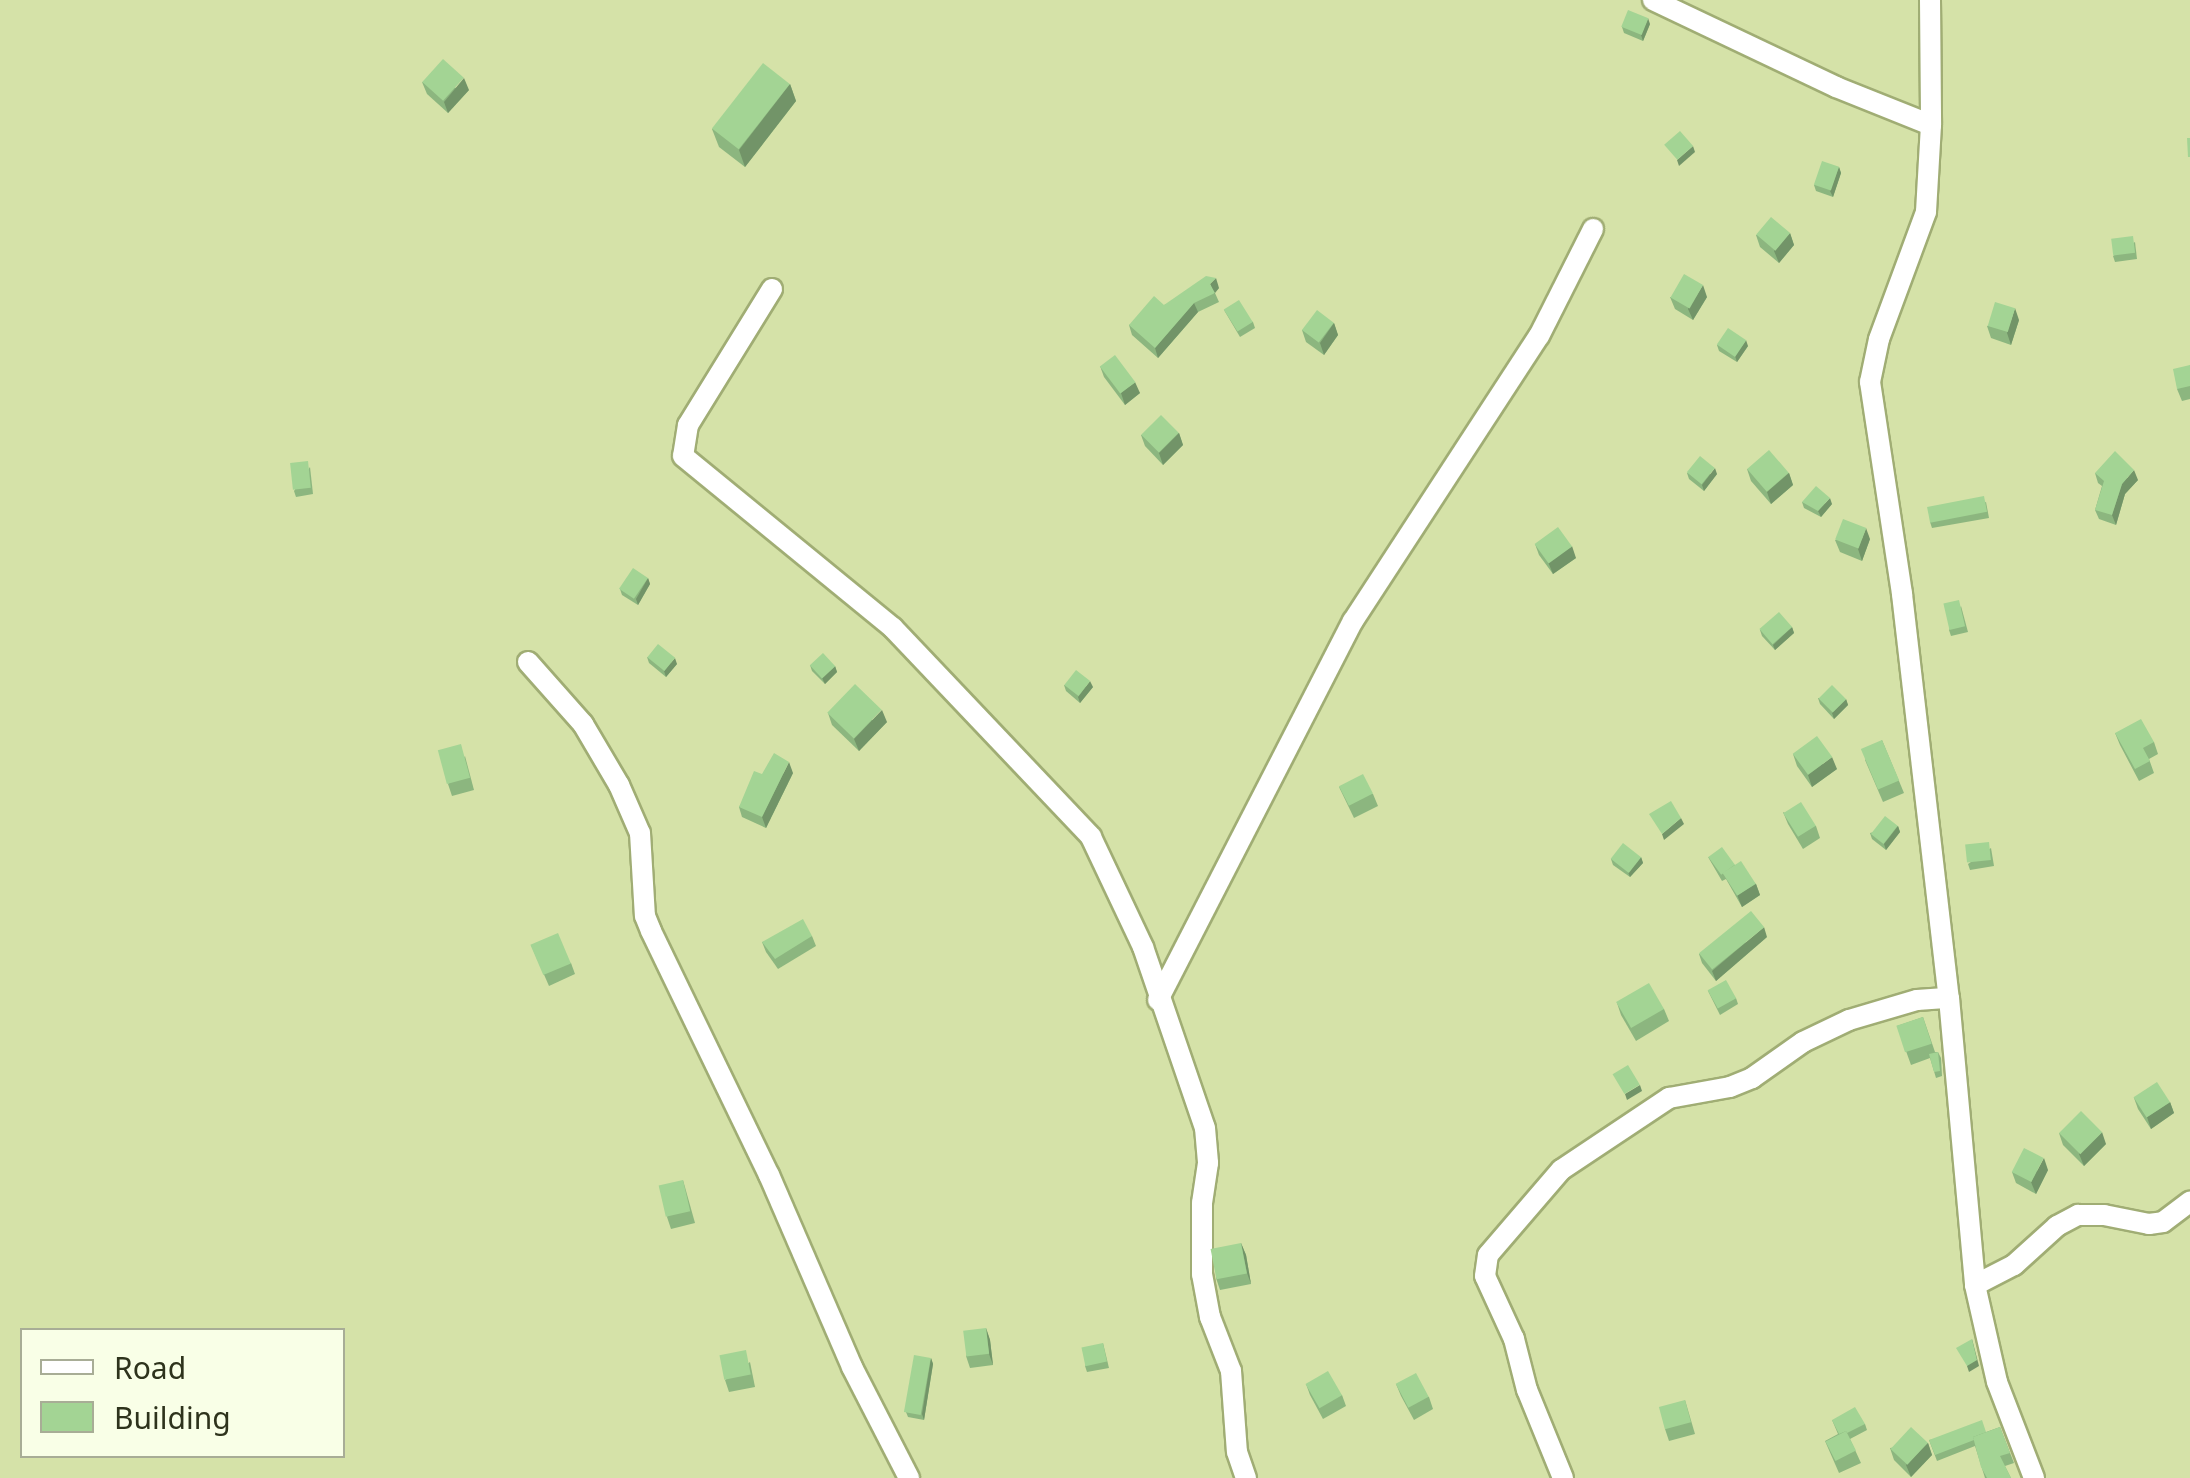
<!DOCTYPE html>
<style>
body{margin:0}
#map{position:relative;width:2190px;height:1478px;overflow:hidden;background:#d5e2a8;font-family:"Noto Sans",sans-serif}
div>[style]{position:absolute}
.roads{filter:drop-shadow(2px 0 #a0ad74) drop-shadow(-2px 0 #a0ad74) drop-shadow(0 2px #a0ad74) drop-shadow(0 -2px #a0ad74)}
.street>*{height:20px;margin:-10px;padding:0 10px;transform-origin:10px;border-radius:10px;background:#fff}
.wall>*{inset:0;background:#8cb67f}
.shaded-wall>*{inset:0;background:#729468}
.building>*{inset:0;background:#a3d494;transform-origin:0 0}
span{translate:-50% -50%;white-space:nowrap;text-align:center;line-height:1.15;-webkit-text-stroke:9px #f9ffe7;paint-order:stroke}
.legend{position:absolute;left:20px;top:1328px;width:325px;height:130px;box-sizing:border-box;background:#f9ffe7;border:2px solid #a8ad96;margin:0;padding:12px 18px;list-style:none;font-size:30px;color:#2e331c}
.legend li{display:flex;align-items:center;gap:20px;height:50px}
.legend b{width:50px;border:2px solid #a8ad96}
</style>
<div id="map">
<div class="roads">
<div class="street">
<i style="left:1653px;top:0;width:203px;rotate:25.4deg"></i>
<i style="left:1836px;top:87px;width:102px;rotate:21.8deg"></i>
<i style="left:1930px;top:0;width:125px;rotate:89.5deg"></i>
<i style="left:1931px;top:125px;width:87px;rotate:93.3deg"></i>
<i style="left:1926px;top:212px;width:135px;rotate:110.3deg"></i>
<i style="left:1879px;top:339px;width:44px;rotate:101.8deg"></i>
<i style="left:1870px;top:382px;width:214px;rotate:81.4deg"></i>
<i style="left:1902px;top:594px;width:407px;rotate:83.4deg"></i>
<i style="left:1949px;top:998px;width:288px;rotate:84.8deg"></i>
<i style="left:1975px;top:1285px;width:99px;rotate:77.2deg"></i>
<i style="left:1997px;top:1382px;width:103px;rotate:68.9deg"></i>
<i style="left:772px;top:289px;width:160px;rotate:121.7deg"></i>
<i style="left:688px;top:425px;width:31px;rotate:99deg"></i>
<i style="left:683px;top:456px;width:271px;rotate:39.3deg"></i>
<i style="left:893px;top:628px;width:288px;rotate:46.5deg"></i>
<i style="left:1091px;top:837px;width:122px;rotate:64.7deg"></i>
<i style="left:1143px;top:947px;width:191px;rotate:71.1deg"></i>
<i style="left:1205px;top:1128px;width:35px;rotate:85deg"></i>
<i style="left:1208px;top:1163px;width:40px;rotate:98.5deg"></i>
<i style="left:1202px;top:1203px;width:71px;rotate:90deg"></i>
<i style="left:1202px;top:1274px;width:44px;rotate:79.5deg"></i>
<i style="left:1210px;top:1317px;width:58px;rotate:68.7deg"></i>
<i style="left:1231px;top:1371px;width:81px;rotate:85.8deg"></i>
<i style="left:1237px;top:1452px;width:28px;rotate:71deg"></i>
<i style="left:528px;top:662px;width:83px;rotate:48.4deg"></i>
<i style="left:583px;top:724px;width:71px;rotate:59.5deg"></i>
<i style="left:619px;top:785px;width:52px;rotate:66.4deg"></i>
<i style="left:640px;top:833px;width:83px;rotate:86.6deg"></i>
<i style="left:645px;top:916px;width:16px;rotate:68deg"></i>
<i style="left:651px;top:931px;width:271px;rotate:64.2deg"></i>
<i style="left:769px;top:1175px;width:209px;rotate:66.6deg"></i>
<i style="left:852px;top:1367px;width:125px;rotate:62.8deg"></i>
<i style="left:1158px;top:1000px;width:426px;rotate:-62.8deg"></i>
<i style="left:1353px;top:621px;width:340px;rotate:-56.9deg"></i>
<i style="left:1539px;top:336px;width:120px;rotate:-63.2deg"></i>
<i style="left:1975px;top:1285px;width:44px;rotate:-27.1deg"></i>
<i style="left:2014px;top:1265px;width:58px;rotate:-42.2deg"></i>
<i style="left:2057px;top:1226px;width:24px;rotate:-28deg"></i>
<i style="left:2078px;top:1215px;width:26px"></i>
<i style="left:2104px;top:1215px;width:46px;rotate:11.3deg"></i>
<i style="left:2149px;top:1224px;width:14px;rotate:-8deg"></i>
<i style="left:2163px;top:1222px;width:34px;rotate:-37deg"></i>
<i style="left:1563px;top:1478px;width:95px;rotate:-112.2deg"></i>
<i style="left:1527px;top:1390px;width:53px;rotate:-104.3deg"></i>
<i style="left:1514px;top:1339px;width:69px;rotate:-114.7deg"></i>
<i style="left:1485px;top:1276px;width:21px;rotate:-82deg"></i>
<i style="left:1488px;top:1255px;width:112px;rotate:-49.3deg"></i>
<i style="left:1561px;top:1170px;width:130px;rotate:-33.7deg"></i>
<i style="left:1669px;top:1098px;width:62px;rotate:-10.2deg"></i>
<i style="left:1730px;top:1087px;width:24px;rotate:-22deg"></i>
<i style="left:1752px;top:1078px;width:62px;rotate:-35.2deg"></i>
<i style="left:1803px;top:1042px;width:51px;rotate:-25.6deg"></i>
<i style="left:1849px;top:1020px;width:71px;rotate:-16.4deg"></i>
<i style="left:1917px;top:1000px;width:32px;rotate:-4deg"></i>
</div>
</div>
<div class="wall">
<i style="clip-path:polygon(1650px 24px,1643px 41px,1624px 33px,1622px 27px)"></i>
<i style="clip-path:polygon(422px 82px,469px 90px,448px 113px,427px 94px)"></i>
<i style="clip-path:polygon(790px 84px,796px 101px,745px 167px,719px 147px,712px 129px)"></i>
<i style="clip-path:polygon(1839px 167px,1841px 173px,1833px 197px,1816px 191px,1814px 185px)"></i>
<i style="clip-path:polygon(1790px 233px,1794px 245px,1779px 263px,1760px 247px,1756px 235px)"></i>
<i style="clip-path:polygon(2135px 242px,2137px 259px,2115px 262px,2113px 256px)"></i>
<i style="clip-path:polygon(1219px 288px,1215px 293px,1219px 302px,1198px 312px,1158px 358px,1132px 335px,1129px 325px,1164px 305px)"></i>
<i style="clip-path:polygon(1670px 297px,1707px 297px,1693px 320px,1675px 309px)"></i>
<i style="clip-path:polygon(1224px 310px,1253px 322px,1255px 328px,1240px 337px)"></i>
<i style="clip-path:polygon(2019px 320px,2011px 345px,1991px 338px,1987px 326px)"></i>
<i style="clip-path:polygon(1334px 323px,1338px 335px,1324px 355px,1306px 342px,1302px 330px)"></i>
<i style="clip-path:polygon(1717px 345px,1748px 346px,1737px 362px,1719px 351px)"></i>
<i style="clip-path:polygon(2190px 365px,2190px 399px,2182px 401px,2177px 389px)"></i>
<i style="clip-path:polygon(1100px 366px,1140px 393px,1125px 405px,1104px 377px)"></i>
<i style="clip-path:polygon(1179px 433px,1183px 445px,1163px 465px,1145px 446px,1141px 435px)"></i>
<i style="clip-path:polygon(310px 467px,313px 494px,296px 497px,294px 491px)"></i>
<i style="clip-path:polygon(1747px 469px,1789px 473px,1793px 485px,1771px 504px,1751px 481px)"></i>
<i style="clip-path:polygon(1687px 473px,1717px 474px,1704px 491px,1689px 479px)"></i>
<i style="clip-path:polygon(2095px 473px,2138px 480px,2125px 494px,2116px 525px,2099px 519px,2095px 510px,2102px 486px,2098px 483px)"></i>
<i style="clip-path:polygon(1802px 502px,1832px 504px,1821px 517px,1804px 508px)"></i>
<i style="clip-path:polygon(1986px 502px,1989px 518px,1932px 528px,1930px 522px)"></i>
<i style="clip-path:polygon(1870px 539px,1862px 561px,1840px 552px,1835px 540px)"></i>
<i style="clip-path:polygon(1535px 544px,1576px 558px,1553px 574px,1539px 555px)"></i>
<i style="clip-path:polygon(648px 578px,650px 584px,638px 605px,622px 595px,620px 589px)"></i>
<i style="clip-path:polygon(1961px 606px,1968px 632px,1951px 636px,1949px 630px)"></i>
<i style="clip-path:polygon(1792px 627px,1794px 633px,1775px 650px,1762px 636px,1760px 630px)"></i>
<i style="clip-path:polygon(647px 657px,677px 664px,666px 677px,649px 663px)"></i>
<i style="clip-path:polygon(810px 665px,835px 666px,837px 672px,825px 684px,812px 671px)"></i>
<i style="clip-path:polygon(1064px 685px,1093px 687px,1080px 703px,1066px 691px)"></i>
<i style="clip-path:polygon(1818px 698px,1846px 699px,1848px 705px,1834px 719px,1820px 704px)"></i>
<i style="clip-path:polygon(828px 713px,887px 722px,859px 751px,832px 725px)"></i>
<i style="clip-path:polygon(2115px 733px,2154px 742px,2158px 754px,2149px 759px,2154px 773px,2139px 781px,2120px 745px)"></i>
<i style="clip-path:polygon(1882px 740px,1904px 793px,1883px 802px,1865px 760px)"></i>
<i style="clip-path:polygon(1793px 754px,1837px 769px,1812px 787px,1797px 766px)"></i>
<i style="clip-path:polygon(465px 756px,474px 790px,452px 796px,448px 784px)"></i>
<i style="clip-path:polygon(793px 773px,766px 828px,742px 817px,739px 807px,762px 774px)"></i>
<i style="clip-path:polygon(1339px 787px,1373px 794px,1378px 806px,1354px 818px)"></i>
<i style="clip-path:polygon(1783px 812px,1816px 826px,1820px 838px,1803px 849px,1788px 824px)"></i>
<i style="clip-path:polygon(1898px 826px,1900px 832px,1886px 850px,1872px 839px,1870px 833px)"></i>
<i style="clip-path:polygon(1991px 848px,1994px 866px,1970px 870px,1968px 864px)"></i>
<i style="clip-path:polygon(1641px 857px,1643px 863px,1630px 877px,1613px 865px,1611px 859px)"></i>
<i style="clip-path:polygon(1708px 857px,1735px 865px,1756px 884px,1760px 895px,1742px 907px,1726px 879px,1722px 881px)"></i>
<i style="clip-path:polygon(812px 936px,816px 946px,778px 969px,766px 952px,762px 942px)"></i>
<i style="clip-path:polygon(1767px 937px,1716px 981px,1702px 963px,1699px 954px)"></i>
<i style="clip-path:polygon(531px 945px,571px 963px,575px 974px,549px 986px)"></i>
<i style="clip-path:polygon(1708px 991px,1736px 998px,1738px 1004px,1720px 1015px)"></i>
<i style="clip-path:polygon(1617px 1003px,1664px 1009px,1669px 1021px,1636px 1041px,1621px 1015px)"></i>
<i style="clip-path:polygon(1923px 1017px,1935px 1052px,1938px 1052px,1941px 1058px,1942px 1076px,1936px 1078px,1930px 1058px,1911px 1065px,1897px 1026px)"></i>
<i style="clip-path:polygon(2134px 1098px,2170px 1102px,2174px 1113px,2151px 1129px,2138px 1109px)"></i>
<i style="clip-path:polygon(2059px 1133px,2106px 1144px,2084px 1166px,2063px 1145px)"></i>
<i style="clip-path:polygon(2048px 1170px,2036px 1194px,2016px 1183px,2012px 1172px)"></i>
<i style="clip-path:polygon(683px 1180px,695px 1223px,671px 1229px,667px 1217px)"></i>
<i style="clip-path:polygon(1241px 1243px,1246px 1255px,1251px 1284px,1220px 1290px,1216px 1278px)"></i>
<i style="clip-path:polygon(986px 1328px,990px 1340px,993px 1365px,970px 1368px,966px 1356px)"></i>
<i style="clip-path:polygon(1103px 1343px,1109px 1368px,1087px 1372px,1085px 1366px)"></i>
<i style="clip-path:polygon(931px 1358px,933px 1364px,924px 1420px,908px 1417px,906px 1412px)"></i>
<i style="clip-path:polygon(750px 1362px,755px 1387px,729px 1392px,725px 1380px)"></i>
<i style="clip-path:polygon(1306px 1384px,1342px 1395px,1346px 1406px,1323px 1419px,1310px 1395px)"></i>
<i style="clip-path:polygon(1396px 1384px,1429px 1397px,1433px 1409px,1414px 1420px,1401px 1396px)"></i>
<i style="clip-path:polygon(1685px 1400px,1695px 1434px,1669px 1441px,1665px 1429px)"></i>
<i style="clip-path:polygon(1832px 1420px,1865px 1424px,1867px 1430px,1850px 1439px,1861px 1463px,1839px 1473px,1825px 1441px,1838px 1434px)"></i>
<i style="clip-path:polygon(2000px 1427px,2014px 1463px,2005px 1466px,2011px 1478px,1985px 1478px,1975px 1446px,1937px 1461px,1929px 1440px,1986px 1432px)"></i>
<i style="clip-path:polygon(1928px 1443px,1932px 1455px,1911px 1477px,1894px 1460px,1890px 1448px)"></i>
</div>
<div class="shaded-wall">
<i style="clip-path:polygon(1648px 18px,1650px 24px,1643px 41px,1641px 35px)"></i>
<i style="clip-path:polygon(464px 78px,469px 90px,448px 113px,444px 102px)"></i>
<i style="clip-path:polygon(790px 84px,796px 101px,745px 167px,739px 150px)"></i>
<i style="clip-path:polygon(1693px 146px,1695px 152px,1679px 166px,1677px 160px)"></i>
<i style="clip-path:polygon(1839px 167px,1841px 173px,1833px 197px,1830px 191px)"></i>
<i style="clip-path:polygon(1790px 233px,1794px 245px,1779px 263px,1774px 251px)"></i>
<i style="clip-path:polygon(1216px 278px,1219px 288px,1214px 294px,1210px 284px)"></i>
<i style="clip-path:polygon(1703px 285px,1707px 297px,1693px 320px,1688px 309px)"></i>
<i style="clip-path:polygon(1194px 303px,1198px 312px,1158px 358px,1155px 348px)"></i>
<i style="clip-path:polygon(2015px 308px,2019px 320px,2011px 345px,2007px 333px)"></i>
<i style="clip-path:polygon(1334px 323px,1338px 335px,1324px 355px,1320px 343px)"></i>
<i style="clip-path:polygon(1746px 340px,1748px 346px,1737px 362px,1735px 356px)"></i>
<i style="clip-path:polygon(1135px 382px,1140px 393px,1125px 405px,1121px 393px)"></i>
<i style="clip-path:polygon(1179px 433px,1183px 445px,1163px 465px,1159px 453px)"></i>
<i style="clip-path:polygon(1715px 468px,1717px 474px,1704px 491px,1702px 485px)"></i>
<i style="clip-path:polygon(2134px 470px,2138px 480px,2125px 494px,2116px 525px,2112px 515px,2122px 484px)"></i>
<i style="clip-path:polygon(1789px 473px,1793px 485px,1771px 504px,1767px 492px)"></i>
<i style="clip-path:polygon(1830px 498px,1832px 504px,1821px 517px,1818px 511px)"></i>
<i style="clip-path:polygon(1866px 528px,1870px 539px,1862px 561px,1858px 549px)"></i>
<i style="clip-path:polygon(1572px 546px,1576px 558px,1553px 574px,1548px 562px)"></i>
<i style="clip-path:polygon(648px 578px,650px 584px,638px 605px,636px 599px)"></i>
<i style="clip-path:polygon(1792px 627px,1794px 633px,1775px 650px,1773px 645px)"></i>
<i style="clip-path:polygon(675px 658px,677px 664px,666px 677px,664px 671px)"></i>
<i style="clip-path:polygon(835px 666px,837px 672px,825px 684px,822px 678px)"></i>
<i style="clip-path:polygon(1090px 681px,1093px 687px,1080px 703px,1078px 697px)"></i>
<i style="clip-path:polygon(1846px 699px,1848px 705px,1834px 719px,1832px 713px)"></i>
<i style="clip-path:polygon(882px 710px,887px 722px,859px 751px,854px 739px)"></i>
<i style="clip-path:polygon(1832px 757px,1837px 769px,1812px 787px,1808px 775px)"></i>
<i style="clip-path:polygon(789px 762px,793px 773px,766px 828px,762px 817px)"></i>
<i style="clip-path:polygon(1681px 818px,1684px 824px,1664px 840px,1662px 834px)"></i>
<i style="clip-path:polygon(1898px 826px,1900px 832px,1886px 850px,1884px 844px)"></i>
<i style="clip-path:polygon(1641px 857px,1643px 863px,1630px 877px,1628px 872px)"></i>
<i style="clip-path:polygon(1756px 884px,1760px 895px,1742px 907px,1737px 895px)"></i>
<i style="clip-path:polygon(1764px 927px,1767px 937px,1716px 981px,1712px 971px)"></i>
<i style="clip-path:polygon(1640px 1085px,1642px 1091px,1627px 1100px,1625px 1094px)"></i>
<i style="clip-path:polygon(2170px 1102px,2174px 1113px,2151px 1129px,2147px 1117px)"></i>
<i style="clip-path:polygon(2102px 1132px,2106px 1144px,2084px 1166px,2079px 1154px)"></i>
<i style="clip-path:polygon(2044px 1158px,2048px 1170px,2036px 1194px,2031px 1182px)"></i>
<i style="clip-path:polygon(1241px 1243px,1246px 1255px,1251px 1284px,1247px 1273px)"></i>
<i style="clip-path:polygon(986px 1328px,990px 1340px,993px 1365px,989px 1354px)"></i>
<i style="clip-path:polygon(1972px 1339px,1979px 1366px,1969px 1372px,1967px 1366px)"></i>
<i style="clip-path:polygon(931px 1358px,933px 1364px,924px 1420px,922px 1414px)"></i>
<i style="clip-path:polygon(1928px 1443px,1932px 1455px,1911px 1477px,1906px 1465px)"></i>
</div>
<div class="building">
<i style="left:1628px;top:10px;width:22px;height:18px;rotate:22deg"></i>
<i style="left:443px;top:59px;width:28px;height:31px;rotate:42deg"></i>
<i style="left:763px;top:63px;width:34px;height:83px;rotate:38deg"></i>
<i style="left:1680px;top:131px;width:20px;height:21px;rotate:49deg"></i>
<i style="clip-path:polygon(2187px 138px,2190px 138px,2190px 157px,2188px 157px)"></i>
<i style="left:1822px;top:161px;width:18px;height:25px;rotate:19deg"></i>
<i style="left:1771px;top:217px;width:25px;height:23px;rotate:40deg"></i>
<i style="left:2133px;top:236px;width:17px;height:22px;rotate:83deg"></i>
<i style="left:1684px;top:274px;width:22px;height:27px;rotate:30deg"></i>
<i style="clip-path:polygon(1206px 276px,1216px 278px,1210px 284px,1215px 293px,1194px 303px,1155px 348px,1129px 325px,1154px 296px,1164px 305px)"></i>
<i style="left:1239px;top:300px;width:26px;height:18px;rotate:58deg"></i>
<i style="left:1995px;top:302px;width:21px;height:25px;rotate:17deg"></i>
<i style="left:1317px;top:310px;width:21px;height:25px;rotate:37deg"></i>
<i style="left:1728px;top:328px;width:22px;height:20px;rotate:34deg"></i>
<i style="left:1115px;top:355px;width:34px;height:19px;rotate:53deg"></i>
<i style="clip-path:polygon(2190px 365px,2190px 386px,2177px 389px,2173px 369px)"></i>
<i style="left:1161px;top:415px;width:25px;height:28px;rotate:45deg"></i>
<i style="left:1769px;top:450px;width:30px;height:29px;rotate:49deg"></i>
<i style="clip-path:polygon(2115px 451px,2134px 470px,2122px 484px,2112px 515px,2095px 510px,2104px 481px,2095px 473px)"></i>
<i style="left:1700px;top:456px;width:19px;height:21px;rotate:39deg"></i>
<i style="left:308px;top:461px;width:27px;height:18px;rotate:84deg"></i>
<i style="clip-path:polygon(1816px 486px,1830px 498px,1818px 511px,1802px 502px)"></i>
<i style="left:1984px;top:496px;width:16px;height:58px;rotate:79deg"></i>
<i style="left:1843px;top:519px;width:25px;height:22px;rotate:21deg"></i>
<i style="left:1558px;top:527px;width:24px;height:29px;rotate:54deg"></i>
<i style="left:633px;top:568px;width:18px;height:25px;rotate:34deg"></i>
<i style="left:1959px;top:600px;width:27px;height:16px;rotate:77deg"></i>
<i style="left:1779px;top:612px;width:20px;height:26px;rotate:49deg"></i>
<i style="left:658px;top:644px;width:22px;height:17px;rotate:39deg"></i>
<i style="left:823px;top:653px;width:18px;height:18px;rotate:47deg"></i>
<i style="left:1076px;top:670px;width:18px;height:19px;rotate:38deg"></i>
<i style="left:855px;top:684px;width:37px;height:40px;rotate:44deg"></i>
<i style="left:1832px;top:685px;width:20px;height:19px;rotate:45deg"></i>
<i style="clip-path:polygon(2141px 719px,2154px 742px,2143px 748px,2150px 761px,2135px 769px,2115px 733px)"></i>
<i style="left:1817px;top:736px;width:26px;height:30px;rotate:54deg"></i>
<i style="left:1882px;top:740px;width:44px;height:23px;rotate:67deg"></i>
<i style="left:461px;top:744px;width:35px;height:24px;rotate:75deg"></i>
<i style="clip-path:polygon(774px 753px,789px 762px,762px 817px,739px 807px,754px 771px,762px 774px)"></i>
<i style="left:1363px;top:774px;width:22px;height:27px;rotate:63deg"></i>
<i style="clip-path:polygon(1671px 801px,1681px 818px,1662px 834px,1649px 814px)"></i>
<i style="left:1801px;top:802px;width:28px;height:21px;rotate:58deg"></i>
<i style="left:1885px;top:816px;width:16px;height:23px;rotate:38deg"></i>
<i style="left:1989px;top:842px;width:18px;height:24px;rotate:84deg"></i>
<i style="left:1623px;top:843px;width:23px;height:20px;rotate:38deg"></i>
<i style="left:1722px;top:847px;width:22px;height:17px;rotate:54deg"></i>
<i style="left:1741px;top:861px;width:27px;height:22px;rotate:57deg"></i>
<i style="left:1751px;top:911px;width:21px;height:67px;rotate:51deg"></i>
<i style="clip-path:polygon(803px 919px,812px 936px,775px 959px,762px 942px)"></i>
<i style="left:558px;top:933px;width:33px;height:30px;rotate:67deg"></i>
<i style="left:1726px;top:980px;width:21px;height:21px;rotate:61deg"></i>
<i style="left:1649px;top:983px;width:30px;height:38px;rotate:60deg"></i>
<i style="left:1923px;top:1017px;width:28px;height:28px;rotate:72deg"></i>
<i style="clip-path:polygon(1938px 1052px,1940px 1071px,1934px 1072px,1929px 1054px)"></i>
<i style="left:1628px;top:1065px;width:23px;height:18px;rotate:59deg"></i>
<i style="left:2157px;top:1082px;width:24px;height:28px;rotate:57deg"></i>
<i style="left:2081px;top:1111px;width:30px;height:31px;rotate:45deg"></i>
<i style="left:2024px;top:1148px;width:22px;height:27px;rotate:27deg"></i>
<i style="left:683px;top:1180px;width:32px;height:25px;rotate:77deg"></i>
<i style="left:1241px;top:1243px;width:31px;height:31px;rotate:79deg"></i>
<i style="left:986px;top:1328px;width:26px;height:23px;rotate:83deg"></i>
<i style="clip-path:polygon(1972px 1339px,1977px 1360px,1967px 1366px,1956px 1348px)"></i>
<i style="left:1103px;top:1343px;width:19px;height:22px;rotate:78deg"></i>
<i style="left:746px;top:1350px;width:25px;height:27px;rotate:79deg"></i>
<i style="left:914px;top:1355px;width:17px;height:58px;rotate:10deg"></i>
<i style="left:1328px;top:1371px;width:28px;height:26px;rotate:60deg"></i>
<i style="left:1416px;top:1373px;width:27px;height:23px;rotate:62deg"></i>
<i style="left:1685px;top:1400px;width:23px;height:27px;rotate:75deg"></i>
<i style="clip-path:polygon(1855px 1407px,1865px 1424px,1847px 1433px,1846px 1431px,1839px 1434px,1832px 1420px)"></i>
<i style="clip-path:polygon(1982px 1420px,1986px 1432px,1973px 1437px,1974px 1440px,1935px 1455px,1929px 1440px)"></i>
<i style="left:1911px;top:1427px;width:23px;height:30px;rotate:43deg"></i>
<i style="clip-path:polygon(2000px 1427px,2010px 1453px,2000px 1456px,2011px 1478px,1987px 1478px,1981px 1467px,1973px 1437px)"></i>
<i style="left:1846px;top:1431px;width:22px;height:23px;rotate:63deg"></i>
</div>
<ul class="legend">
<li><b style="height:12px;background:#fff"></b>Road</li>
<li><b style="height:28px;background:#a3d494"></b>Building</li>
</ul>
</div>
